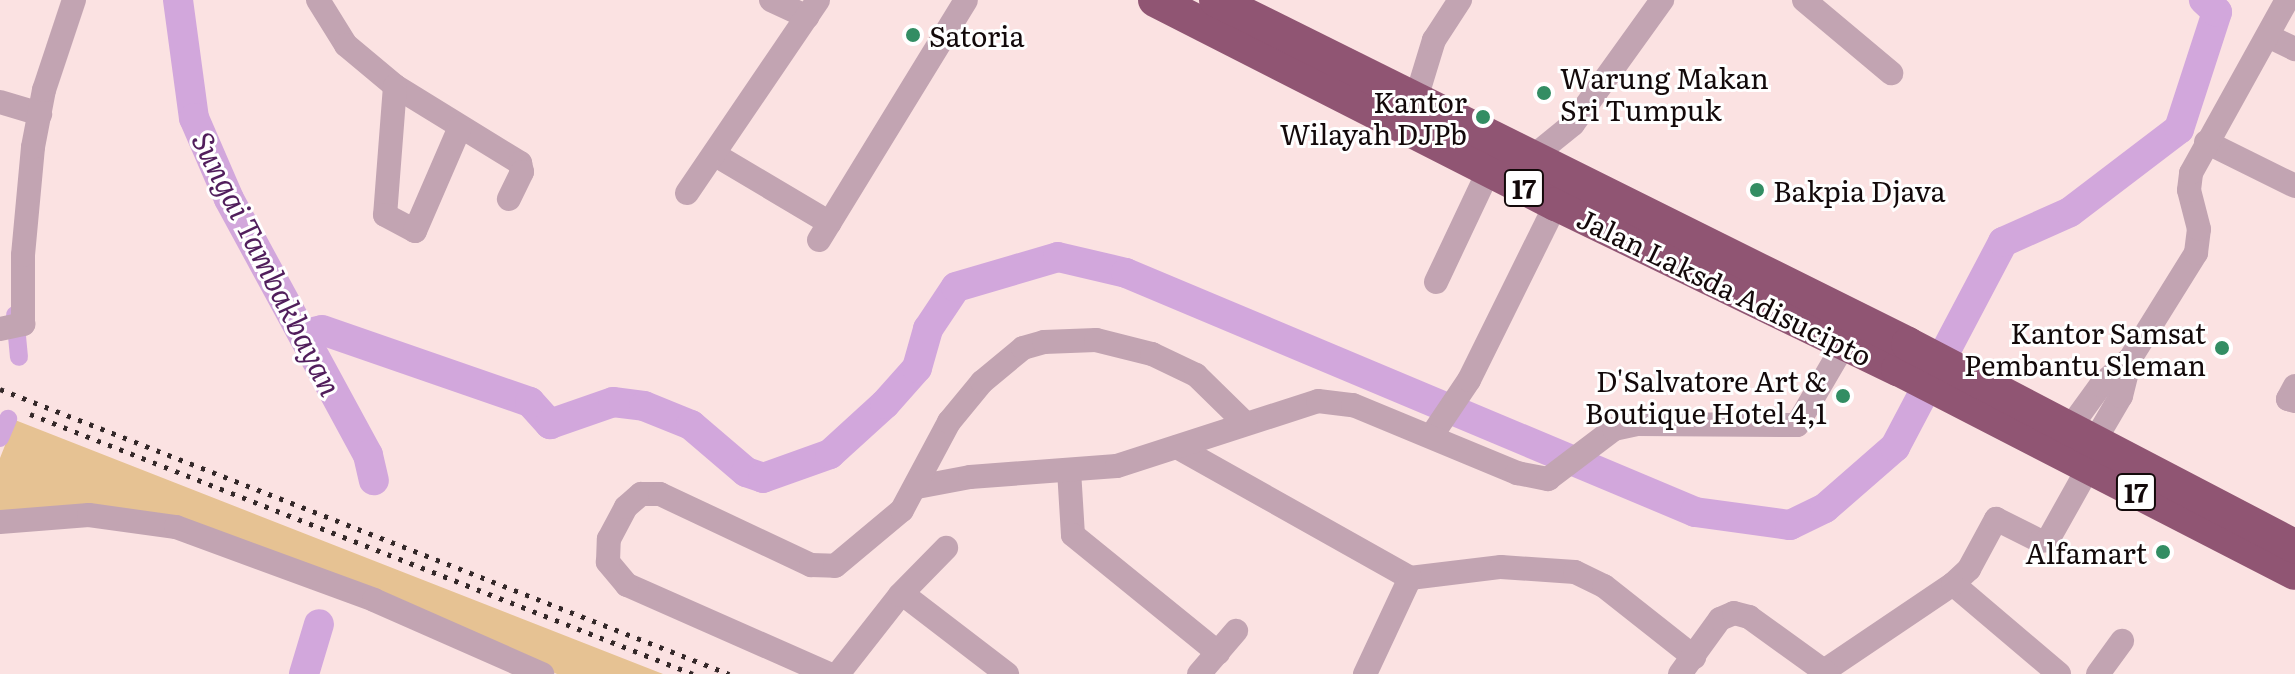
<!DOCTYPE html>
<style>
body{margin:0}
#map{position:relative;width:2295px;height:674px;overflow:hidden;background:#fbe2e2;font-family:Literata,serif}
div>[style]{position:absolute}
.green>*{inset:0;background:#e6c293}
.canal>*{height:18px;margin:-9px;padding:0 9px;transform-origin:9px;border-radius:9px;background:#d2a7dc}
.river>*{height:30px;margin:-15px;padding:0 15px;transform-origin:15px;border-radius:15px;background:#d2a7dc}
.minor>*{height:24px;margin:-12px;padding:0 12px;transform-origin:12px;border-radius:12px;background:#c2a4b2}
.highway>*{height:34px;margin:-17px;padding:0 17px;transform-origin:17px;border-radius:17px;background:#905573}
.rail>*{height:5px;margin-top:-2.5px;transform-origin:0;background:repeating-linear-gradient(90deg,#342829 0 4px,transparent 0 12px)}
.dots>*{width:22px;height:22px;translate:-50% -50%;box-sizing:border-box;border:4px solid #fff;border-radius:50%}
span{translate:-50% -50%;white-space:nowrap;text-align:center;line-height:1.15;-webkit-text-stroke:6px #fff;paint-order:stroke}
.shield-label span{padding:2px 6px;background:#fff;border:2px solid;border-radius:6px;-webkit-text-stroke-width:0}
.shield-label{font-size:26px;color:#13090a;font-weight:700}
.poi-label{font-size:28px;color:#13090a}
.left{translate:0 -50%;text-align:left}
.right{translate:-100% -50%;text-align:right}
.street-label{font-size:28px;color:#13090a}
.water-label{font-size:30px;color:#511e5c;font-style:italic}
</style>
<div id="map">
<div class="green">
<i style="clip-path:polygon(15px 420px,663px 674px,557px 674px,225px 534px,0 513px,0 458px)"></i>
</div>
<div class="canal">
<i style="left:15px;top:315px;width:42px;rotate:84.6deg"></i>
<i style="left:0;top:438px;width:21px;rotate:-67deg"></i>
</div>
<div class="river">
<i style="left:178px;top:0;width:119px;rotate:82.3deg"></i>
<i style="left:194px;top:118px;width:88px;rotate:66.6deg"></i>
<i style="left:229px;top:199px;width:291px;rotate:61.5deg"></i>
<i style="left:368px;top:455px;width:26px;rotate:77deg"></i>
<i style="left:305px;top:334px;width:17px;rotate:-13deg"></i>
<i style="left:322px;top:330px;width:220px;rotate:19.1deg"></i>
<i style="left:530px;top:402px;width:30px;rotate:48deg"></i>
<i style="left:550px;top:424px;width:67px;rotate:-19.2deg"></i>
<i style="left:613px;top:402px;width:31px;rotate:7deg"></i>
<i style="left:644px;top:406px;width:51px;rotate:22deg"></i>
<i style="left:691px;top:425px;width:72px;rotate:40.5deg"></i>
<i style="left:746px;top:472px;width:18px;rotate:19deg"></i>
<i style="left:763px;top:478px;width:71px;rotate:-19.7deg"></i>
<i style="left:830px;top:454px;width:74px;rotate:-42.3deg"></i>
<i style="left:885px;top:404px;width:48px;rotate:-48.4deg"></i>
<i style="left:917px;top:368px;width:41px;rotate:-74.2deg"></i>
<i style="left:928px;top:329px;width:50px;rotate:-56.3deg"></i>
<i style="left:956px;top:287px;width:106px;rotate:-16.4deg"></i>
<i style="left:1058px;top:257px;width:70px;rotate:13.2deg"></i>
<i style="left:1126px;top:273px;width:617px;rotate:22.78deg"></i>
<i style="left:1695px;top:512px;width:96px;rotate:7.8deg"></i>
<i style="left:1790px;top:525px;width:39px;rotate:-26deg"></i>
<i style="left:1825px;top:508px;width:93px;rotate:-41.1deg"></i>
<i style="left:1895px;top:447px;width:232px;rotate:-62.2deg"></i>
<i style="left:2003px;top:242px;width:73px;rotate:-24.1deg"></i>
<i style="left:2070px;top:212px;width:137px;rotate:-37.3deg"></i>
<i style="left:2179px;top:129px;width:123px;rotate:-72deg"></i>
<i style="left:2217px;top:12px;width:18px;rotate:-137deg"></i>
<i style="left:304px;top:674px;width:52px;rotate:-73.3deg"></i>
</div>
<div class="minor">
<i style="left:318px;top:0;width:53px;rotate:58.1deg"></i>
<i style="left:346px;top:45px;width:64px;rotate:39.9deg"></i>
<i style="left:395px;top:86px;width:147px;rotate:31.6deg"></i>
<i style="left:520px;top:163px;width:9px;rotate:77deg"></i>
<i style="left:522px;top:172px;width:30px;rotate:116deg"></i>
<i style="left:771px;top:0;width:40px;rotate:25deg"></i>
<i style="left:1804px;top:0;width:114px;rotate:40deg"></i>
<i style="left:2268px;top:36px;width:30px;rotate:26deg"></i>
<i style="left:395px;top:86px;width:129px;rotate:94.4deg"></i>
<i style="left:385px;top:215px;width:34px;rotate:28deg"></i>
<i style="left:415px;top:231px;width:113px;rotate:-66.6deg"></i>
<i style="left:0;top:102px;width:42px;rotate:16.7deg"></i>
<i style="left:1415px;top:102px;width:65px;rotate:-73deg"></i>
<i style="left:1434px;top:40px;width:48px;rotate:-57deg"></i>
<i style="left:2206px;top:142px;width:99px;rotate:26.3deg"></i>
<i style="left:717px;top:156px;width:131px;rotate:30.7deg"></i>
<i style="left:1530px;top:159px;width:55px;rotate:-39.1deg"></i>
<i style="left:1573px;top:124px;width:153px;rotate:-54.3deg"></i>
<i style="left:687px;top:193px;width:233px;rotate:-55.8deg"></i>
<i style="left:819px;top:240px;width:281px;rotate:-58.5deg"></i>
<i style="left:1436px;top:282px;width:124px;rotate:-64.7deg"></i>
<i style="left:0;top:329px;width:24px;rotate:-12deg"></i>
<i style="left:23px;top:324px;width:69px;rotate:-90deg"></i>
<i style="left:23px;top:255px;width:108px;rotate:-84.7deg"></i>
<i style="left:33px;top:147px;width:58px;rotate:-79.1deg"></i>
<i style="left:44px;top:90px;width:95px;rotate:-71.6deg"></i>
<i style="left:2295px;top:386px;width:15px;rotate:118deg"></i>
<i style="left:2288px;top:399px;width:7px;rotate:16deg"></i>
<i style="left:2069px;top:429px;width:54px;rotate:-54deg"></i>
<i style="left:2101px;top:385px;width:39px;rotate:-42deg"></i>
<i style="left:1432px;top:435px;width:66px;rotate:-56.1deg"></i>
<i style="left:1469px;top:380px;width:196px;rotate:-63.7deg"></i>
<i style="left:2094px;top:442px;width:53px;rotate:-59.6deg"></i>
<i style="left:2121px;top:396px;width:38px;rotate:-76deg"></i>
<i style="left:2130px;top:359px;width:125px;rotate:-58.1deg"></i>
<i style="left:2196px;top:253px;width:24px;rotate:-83deg"></i>
<i style="left:2199px;top:229px;width:40px;rotate:-104.4deg"></i>
<i style="left:2189px;top:190px;width:17px;rotate:-83deg"></i>
<i style="left:2191px;top:173px;width:198px;rotate:-61deg"></i>
<i style="left:1177px;top:447px;width:267px;rotate:29.3deg"></i>
<i style="left:1069px;top:470px;width:65px;rotate:86.5deg"></i>
<i style="left:1073px;top:535px;width:187px;rotate:39.1deg"></i>
<i style="left:917px;top:487px;width:54px;rotate:-10.7deg"></i>
<i style="left:970px;top:477px;width:147px;rotate:-4.3deg"></i>
<i style="left:1117px;top:466px;width:211px;rotate:-17.9deg"></i>
<i style="left:1318px;top:401px;width:35px;rotate:7deg"></i>
<i style="left:1353px;top:405px;width:178px;rotate:22.5deg"></i>
<i style="left:1517px;top:473px;width:32px;rotate:11deg"></i>
<i style="left:1548px;top:479px;width:83px;rotate:-37.1deg"></i>
<i style="left:1614px;top:429px;width:25px;rotate:-12deg"></i>
<i style="left:1638px;top:424px;width:159px;rotate:0.4deg"></i>
<i style="left:1797px;top:425px;width:95px;rotate:-59.7deg"></i>
<i style="left:0;top:522px;width:89px;rotate:-4.5deg"></i>
<i style="left:89px;top:515px;width:88px;rotate:7.9deg"></i>
<i style="left:176px;top:527px;width:211px;rotate:20.2deg"></i>
<i style="left:374px;top:600px;width:184px;rotate:23.8deg"></i>
<i style="left:1410px;top:578px;width:92px;rotate:-6.9deg"></i>
<i style="left:1501px;top:567px;width:74px;rotate:3.9deg"></i>
<i style="left:1575px;top:572px;width:32px;rotate:26deg"></i>
<i style="left:1604px;top:586px;width:115px;rotate:38.3deg"></i>
<i style="left:1953px;top:584px;width:139px;rotate:40.3deg"></i>
<i style="left:904px;top:595px;width:130px;rotate:37.5deg"></i>
<i style="left:1824px;top:671px;width:156px;rotate:-34deg"></i>
<i style="left:1953px;top:584px;width:22px;rotate:-43deg"></i>
<i style="left:1969px;top:569px;width:57px;rotate:-61.6deg"></i>
<i style="left:1996px;top:519px;width:49px;rotate:26.6deg"></i>
<i style="left:2040px;top:541px;width:8px;rotate:-7deg"></i>
<i style="left:2048px;top:540px;width:84px;rotate:-60.7deg"></i>
<i style="left:829px;top:674px;width:221px;rotate:-156.2deg"></i>
<i style="left:627px;top:585px;width:30px;rotate:-130deg"></i>
<i style="left:608px;top:562px;width:23px;rotate:-88deg"></i>
<i style="left:609px;top:539px;width:36px;rotate:-62deg"></i>
<i style="left:626px;top:507px;width:20px;rotate:-41deg"></i>
<i style="left:641px;top:494px;width:19px"></i>
<i style="left:660px;top:494px;width:167px;rotate:25.2deg"></i>
<i style="left:811px;top:565px;width:24px;rotate:2deg"></i>
<i style="left:835px;top:566px;width:87px;rotate:-39.9deg"></i>
<i style="left:902px;top:510px;width:100px;rotate:-61.9deg"></i>
<i style="left:949px;top:422px;width:52px;rotate:-50.5deg"></i>
<i style="left:982px;top:382px;width:53px;rotate:-39.7deg"></i>
<i style="left:1023px;top:348px;width:22px;rotate:-16deg"></i>
<i style="left:1044px;top:342px;width:52px;rotate:-2.2deg"></i>
<i style="left:1096px;top:340px;width:58px;rotate:14deg"></i>
<i style="left:1152px;top:354px;width:49px;rotate:25.5deg"></i>
<i style="left:1196px;top:375px;width:69px;rotate:44.4deg"></i>
<i style="left:838px;top:674px;width:100px;rotate:-51.9deg"></i>
<i style="left:900px;top:595px;width:66px;rotate:-45.6deg"></i>
<i style="left:1199px;top:674px;width:57px;rotate:-49.3deg"></i>
<i style="left:1365px;top:674px;width:106px;rotate:-64.9deg"></i>
<i style="left:1680px;top:674px;width:68px;rotate:-54deg"></i>
<i style="left:1720px;top:619px;width:15px;rotate:-23deg"></i>
<i style="left:1734px;top:613px;width:16px;rotate:15deg"></i>
<i style="left:1749px;top:617px;width:97px;rotate:35.8deg"></i>
<i style="left:2098px;top:674px;width:41px;rotate:-54deg"></i>
</div>
<div class="highway">
<i style="left:1155px;top:0;width:450px;rotate:27deg"></i>
<i style="left:1556px;top:204px;width:380px;rotate:25.8deg"></i>
<i style="left:1898px;top:369px;width:446px;rotate:27.2deg"></i>
<i style="left:1216px;top:0;width:773px;rotate:26.43deg"></i>
<i style="left:1908px;top:344px;width:437px;rotate:27.6deg"></i>
</div>
<div class="rail">
<i style="left:0;top:389px;width:783px;rotate:21.35deg"></i>
<i style="left:30px;top:414px;width:712px;rotate:21.41deg"></i>
</div>
<div class="dots">
<i style="left:913px;top:35px;background:#338d63"></i>
<i style="left:1544px;top:93px;background:#338d63"></i>
<i style="left:1483px;top:117px;background:#338d63"></i>
<i style="left:1757px;top:190px;background:#338d63"></i>
<i style="left:2222px;top:348px;background:#338d63"></i>
<i style="left:1843px;top:396px;background:#338d63"></i>
<i style="left:2163px;top:552px;background:#338d63"></i>
</div>
<div class="shield-label">
<span style="left:1524px;top:188px">17</span>
<span style="left:2136px;top:492px">17</span>
</div>
<div class="poi-label">
<span class="left" style="left:929px;top:35px">Satoria</span>
<span class="left" style="left:1560px;top:93px">Warung Makan<br>Sri Tumpuk</span>
<span class="right" style="left:1467px;top:117px">Kantor<br>Wilayah DJPb</span>
<span class="left" style="left:1773px;top:190px">Bakpia Djava</span>
<span class="right" style="left:2206px;top:348px">Kantor Samsat<br>Pembantu Sleman</span>
<span class="right" style="left:1827px;top:396px">D'Salvatore Art &amp;<br>Boutique Hotel 4,1</span>
<span class="right" style="left:2147px;top:552px">Alfamart</span>
</div>
<div class="street-label">
<span style="left:1725px;top:286px;rotate:26deg">Jalan Laksda Adisucipto</span>
</div>
<div class="water-label">
<span style="left:268px;top:263px;rotate:63deg">Sungai Tambakbayan</span>
</div>
</div>
